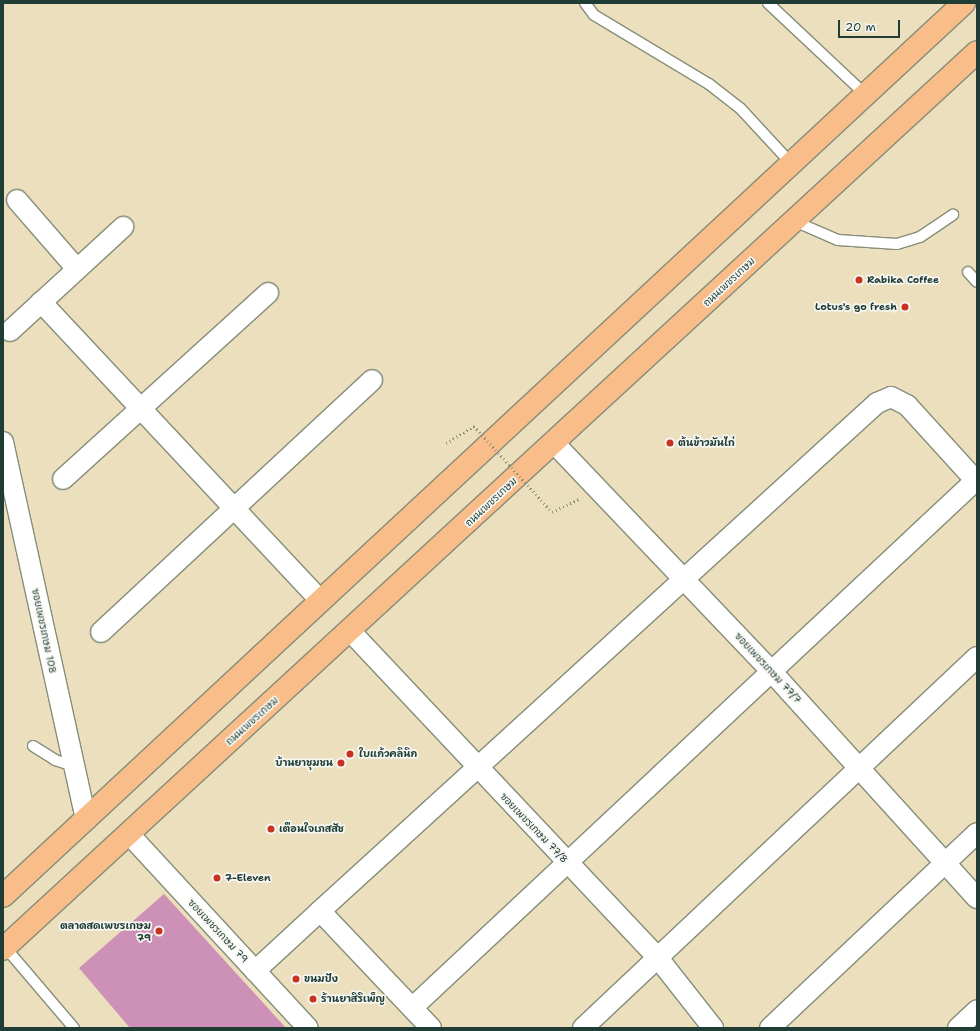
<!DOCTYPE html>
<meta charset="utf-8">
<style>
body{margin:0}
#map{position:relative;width:980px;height:1031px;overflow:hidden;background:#ecdfbe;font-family:"Shantell Sans","Playpen Sans Thai",sans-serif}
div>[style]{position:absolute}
.building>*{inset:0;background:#cd90b6}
.path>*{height:2.5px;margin-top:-1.25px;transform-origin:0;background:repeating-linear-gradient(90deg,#868e79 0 1px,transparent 0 4px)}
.roads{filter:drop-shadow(1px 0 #868e79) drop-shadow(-1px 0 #868e79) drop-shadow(0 1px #868e79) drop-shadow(0 -1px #868e79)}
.lane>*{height:10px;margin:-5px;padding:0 5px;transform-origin:5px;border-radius:5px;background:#fff}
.street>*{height:20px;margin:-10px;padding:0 10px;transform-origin:10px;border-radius:10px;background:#fff}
.primary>*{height:22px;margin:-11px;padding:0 11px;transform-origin:11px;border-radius:11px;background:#f8bd89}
.path-bridge>*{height:2.5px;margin-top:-1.25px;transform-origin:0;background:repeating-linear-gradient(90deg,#868e79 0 1px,transparent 0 4px)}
.dots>*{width:11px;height:11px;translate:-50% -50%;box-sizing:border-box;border:2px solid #f6f6f2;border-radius:50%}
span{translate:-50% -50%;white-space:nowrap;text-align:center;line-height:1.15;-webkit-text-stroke:3.5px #f6f6f2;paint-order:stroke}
.poi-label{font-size:10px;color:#1f3d34;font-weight:700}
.left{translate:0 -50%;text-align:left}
.right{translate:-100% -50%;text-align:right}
.street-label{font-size:10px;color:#1f3d34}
.frame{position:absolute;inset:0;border:4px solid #1f3d34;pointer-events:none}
.scale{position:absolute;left:838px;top:20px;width:62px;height:18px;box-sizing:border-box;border:2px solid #1f3d34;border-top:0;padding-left:5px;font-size:12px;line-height:14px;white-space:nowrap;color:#1f3d34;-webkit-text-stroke:3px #f6f6f2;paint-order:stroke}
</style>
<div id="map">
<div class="building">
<i style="clip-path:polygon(164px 894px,286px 1028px,130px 1028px,79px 968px)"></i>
</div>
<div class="path">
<i style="left:446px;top:443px;width:33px;rotate:-31deg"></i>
<i style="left:552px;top:512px;width:30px;rotate:-26deg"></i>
</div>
<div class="roads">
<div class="lane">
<i style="left:585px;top:3px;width:15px;rotate:53deg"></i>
<i style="left:594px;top:15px;width:134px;rotate:31deg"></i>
<i style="left:709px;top:84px;width:39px;rotate:38deg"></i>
<i style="left:740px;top:108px;width:75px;rotate:47.2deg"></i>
<i style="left:768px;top:3px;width:133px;rotate:43.2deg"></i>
<i style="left:794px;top:221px;width:48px;rotate:23.4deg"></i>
<i style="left:838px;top:240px;width:59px;rotate:3.9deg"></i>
<i style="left:897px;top:244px;width:24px;rotate:-17deg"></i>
<i style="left:920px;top:237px;width:40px;rotate:-34deg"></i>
<i style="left:968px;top:272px;width:13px;rotate:48deg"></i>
<i style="left:33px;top:746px;width:26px;rotate:32deg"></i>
<i style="left:55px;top:760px;width:20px;rotate:18deg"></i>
<i style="left:5px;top:947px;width:106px;rotate:49.6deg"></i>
</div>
<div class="street">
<i style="left:17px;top:200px;width:91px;rotate:49deg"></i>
<i style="left:41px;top:302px;width:410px;rotate:46.9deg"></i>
<i style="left:10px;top:331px;width:154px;rotate:-42.6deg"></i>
<i style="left:3px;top:442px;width:387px;rotate:77.6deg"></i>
<i style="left:554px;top:443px;width:313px;rotate:46.4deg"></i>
<i style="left:770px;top:670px;width:308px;rotate:47.8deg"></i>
<i style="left:63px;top:479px;width:277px;rotate:-42.2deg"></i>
<i style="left:350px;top:631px;width:449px;rotate:46.7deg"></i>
<i style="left:658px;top:958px;width:89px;rotate:51.8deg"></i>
<i style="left:101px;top:632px;width:370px;rotate:-42.9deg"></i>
<i style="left:128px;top:833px;width:265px;rotate:47.3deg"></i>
<i style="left:255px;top:971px;width:88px;rotate:-42.7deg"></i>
<i style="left:412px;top:1008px;width:773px;rotate:-43.11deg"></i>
<i style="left:431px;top:1028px;width:161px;rotate:-133.5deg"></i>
<i style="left:320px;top:911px;width:754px;rotate:-42.37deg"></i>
<i style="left:877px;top:403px;width:15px;rotate:-23deg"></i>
<i style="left:891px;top:397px;width:18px;rotate:27deg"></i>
<i style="left:907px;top:405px;width:104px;rotate:47.7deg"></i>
<i style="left:583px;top:1028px;width:541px;rotate:-43.28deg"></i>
<i style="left:770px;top:1028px;width:284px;rotate:-43.3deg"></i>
<i style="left:958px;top:1028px;width:26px;rotate:-43deg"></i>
</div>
<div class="primary">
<i style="left:3px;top:896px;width:1312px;rotate:-42.9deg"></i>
<i style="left:3px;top:949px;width:1324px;rotate:-42.64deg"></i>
</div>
</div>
<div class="path-bridge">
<i style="left:474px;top:426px;width:116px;rotate:47.8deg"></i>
</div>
<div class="dots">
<i style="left:859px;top:280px;background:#c8321e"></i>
<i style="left:905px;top:307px;background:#c8321e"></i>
<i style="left:670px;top:443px;background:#c8321e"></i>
<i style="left:350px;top:754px;background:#c8321e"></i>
<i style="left:341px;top:763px;background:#c8321e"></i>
<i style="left:271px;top:829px;background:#c8321e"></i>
<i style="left:217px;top:878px;background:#c8321e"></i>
<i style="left:159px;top:931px;background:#c8321e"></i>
<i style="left:296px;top:979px;background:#c8321e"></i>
<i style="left:313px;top:999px;background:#c8321e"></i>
</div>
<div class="poi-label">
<span class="left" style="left:867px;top:280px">Rabika Coffee</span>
<span class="right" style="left:897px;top:307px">Lotus's go fresh</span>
<span class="left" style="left:678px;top:443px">ต้นข้าวมันไก่</span>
<span class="left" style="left:359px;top:754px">ใบแก้วคลินิก</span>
<span class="right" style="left:333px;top:763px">บ้านยาชุมชน</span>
<span class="left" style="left:279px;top:829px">เตือนใจเภสสัช</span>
<span class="left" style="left:225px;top:878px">7-Eleven</span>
<span class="right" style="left:151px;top:931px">ตลาดสดเพชรเกษม<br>79</span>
<span class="left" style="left:304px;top:979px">ขนมปัง</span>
<span class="left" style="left:321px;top:999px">ร้านยาสิริเพ็ญ</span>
</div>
<div class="street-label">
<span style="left:729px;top:282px;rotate:-43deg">ถนนเพชรเกษม</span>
<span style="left:491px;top:502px;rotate:-43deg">ถนนเพชรเกษม</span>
<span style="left:44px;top:631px;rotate:78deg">ซอยเพชรเกษม 108</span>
<span style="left:768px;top:668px;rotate:47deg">ซอยเพชรเกษม 77/7</span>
<span style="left:252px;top:721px;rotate:-42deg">ถนนเพชรเกษม</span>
<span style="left:534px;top:828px;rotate:46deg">ซอยเพชรเกษม 77/8</span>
<span style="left:218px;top:931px;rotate:47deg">ซอยเพชรเกษม 79</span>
</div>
<div class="frame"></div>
<div class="scale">20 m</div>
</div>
